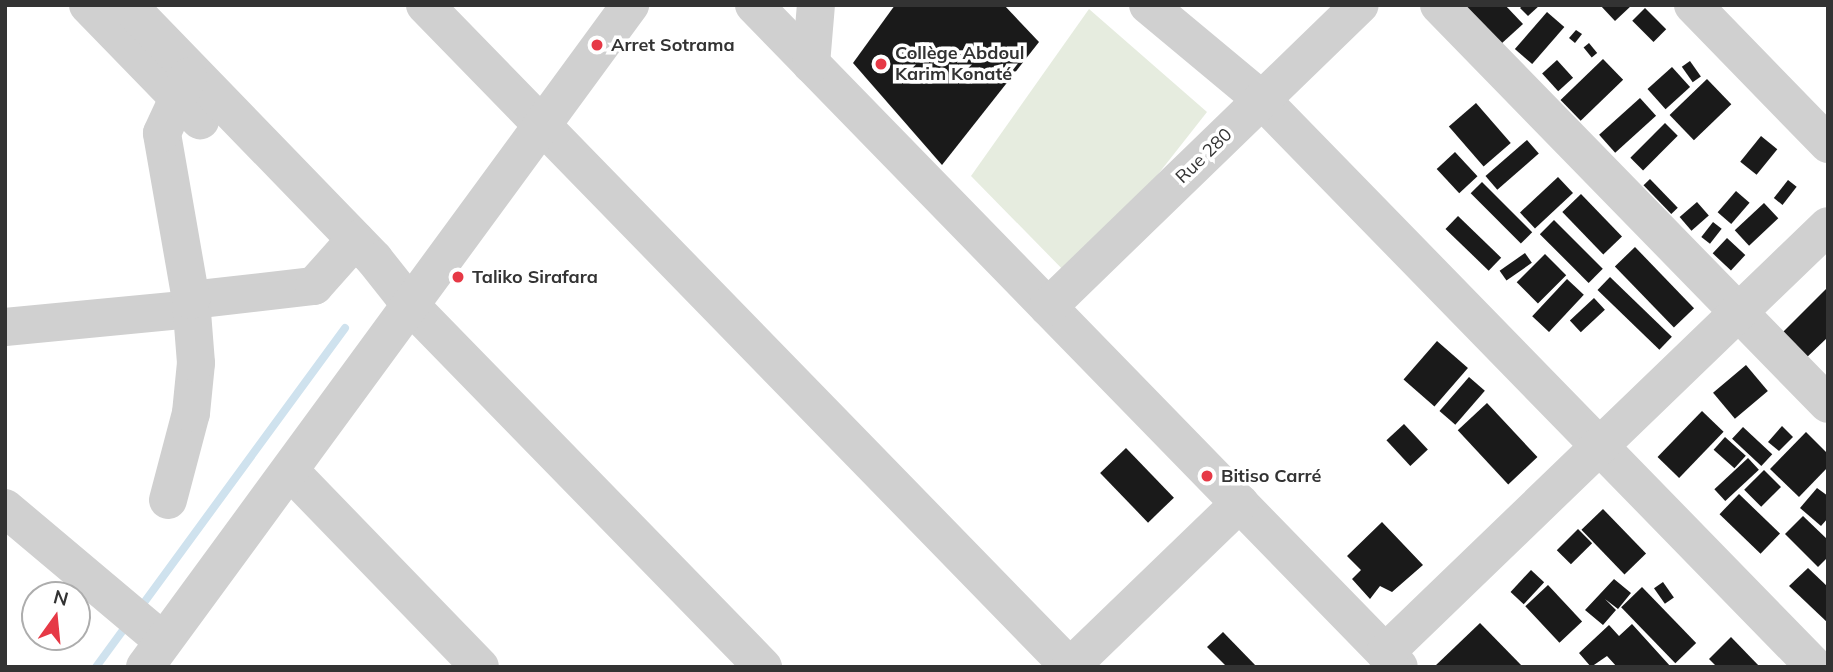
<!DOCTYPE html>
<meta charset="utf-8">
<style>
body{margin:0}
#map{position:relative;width:1833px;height:672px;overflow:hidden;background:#fff;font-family:Mulish,sans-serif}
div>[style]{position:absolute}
.green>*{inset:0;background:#e6ecdf}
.stream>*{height:8px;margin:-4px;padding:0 4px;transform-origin:4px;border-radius:4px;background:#cfe2ee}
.building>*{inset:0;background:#1a1a1a;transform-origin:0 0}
.minor>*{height:38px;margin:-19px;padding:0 19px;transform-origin:19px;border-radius:19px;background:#d0d0d0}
.dots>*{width:19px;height:19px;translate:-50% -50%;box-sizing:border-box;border:4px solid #fff;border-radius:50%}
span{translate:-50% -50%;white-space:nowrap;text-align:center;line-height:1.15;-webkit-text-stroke:7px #fff;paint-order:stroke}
.poi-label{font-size:18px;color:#333;font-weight:700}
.left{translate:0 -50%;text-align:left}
.street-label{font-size:18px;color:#333}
.frame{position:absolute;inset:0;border:7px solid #333;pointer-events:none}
.north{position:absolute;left:21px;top:581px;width:70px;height:70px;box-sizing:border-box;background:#fff;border:2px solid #adadad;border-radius:50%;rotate:15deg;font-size:19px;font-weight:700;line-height:28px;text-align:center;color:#333}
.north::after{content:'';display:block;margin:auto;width:24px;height:32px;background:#e63946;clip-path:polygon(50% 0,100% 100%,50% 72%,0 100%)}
</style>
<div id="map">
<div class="green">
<i style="clip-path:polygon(1089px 9px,1207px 112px,1074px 281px,971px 176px)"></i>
</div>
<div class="stream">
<i style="left:143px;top:604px;width:342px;rotate:-53.8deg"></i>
<i style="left:96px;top:667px;width:51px;rotate:-53.8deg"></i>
</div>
<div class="building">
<i style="clip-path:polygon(895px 5px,1004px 5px,1039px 42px,942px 165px,853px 63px)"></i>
<i style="clip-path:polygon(1464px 5px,1505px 5px,1523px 24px,1501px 44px)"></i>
<i style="clip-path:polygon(1523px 5px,1540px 5px,1528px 16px,1520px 8px)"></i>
<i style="clip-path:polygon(1600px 5px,1632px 5px,1615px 21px)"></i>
<i style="left:1645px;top:8px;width:30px;height:18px;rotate:45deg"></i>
<i style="left:1547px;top:12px;width:23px;height:49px;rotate:41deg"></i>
<i style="clip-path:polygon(1576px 30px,1582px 34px,1575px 43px,1569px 38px)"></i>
<i style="left:1589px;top:43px;width:13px;height:7px;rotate:51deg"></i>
<i style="left:1603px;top:59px;width:29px;height:59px;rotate:46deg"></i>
<i style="left:1557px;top:60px;width:24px;height:20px;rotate:48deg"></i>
<i style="left:1690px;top:61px;width:19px;height:10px;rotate:55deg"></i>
<i style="left:1672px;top:67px;width:27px;height:33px;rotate:48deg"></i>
<i style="left:1707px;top:79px;width:35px;height:52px;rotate:46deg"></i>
<i style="left:1640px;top:98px;width:24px;height:55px;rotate:48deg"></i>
<i style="left:1476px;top:103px;width:53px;height:36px;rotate:49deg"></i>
<i style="left:1665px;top:123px;width:18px;height:49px;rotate:45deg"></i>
<i style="left:1761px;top:136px;width:21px;height:33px;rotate:39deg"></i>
<i style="left:1527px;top:140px;width:18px;height:55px;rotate:49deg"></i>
<i style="left:1455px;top:152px;width:33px;height:25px;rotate:47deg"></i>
<i style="left:1558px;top:177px;width:22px;height:52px;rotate:47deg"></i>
<i style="left:1650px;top:179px;width:40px;height:9px;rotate:46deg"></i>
<i style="left:1788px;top:180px;width:11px;height:23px;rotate:38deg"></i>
<i style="left:1482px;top:182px;width:71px;height:16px;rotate:45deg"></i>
<i style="left:1736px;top:191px;width:18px;height:28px;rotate:41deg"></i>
<i style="left:1581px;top:194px;width:59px;height:26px;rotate:46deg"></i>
<i style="left:1697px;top:202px;width:18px;height:23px;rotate:49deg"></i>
<i style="left:1764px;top:203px;width:21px;height:40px;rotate:47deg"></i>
<i style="left:1458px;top:216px;width:60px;height:18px;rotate:44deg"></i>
<i style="left:1554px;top:220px;width:69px;height:20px;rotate:45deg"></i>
<i style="left:1713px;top:222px;width:11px;height:19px;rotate:38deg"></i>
<i style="left:1727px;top:238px;width:25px;height:21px;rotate:43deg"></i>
<i style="left:1635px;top:247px;width:85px;height:28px;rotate:46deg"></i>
<i style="left:1525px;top:253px;width:12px;height:31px;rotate:55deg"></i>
<i style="left:1545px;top:254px;width:30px;height:40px;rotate:45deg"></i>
<i style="left:1610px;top:277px;width:86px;height:18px;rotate:44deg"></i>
<i style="left:1567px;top:279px;width:23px;height:51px;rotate:43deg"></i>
<i style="clip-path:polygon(1826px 289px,1828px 337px,1804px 360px,1780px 335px)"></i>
<i style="left:1594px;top:298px;width:16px;height:33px;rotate:47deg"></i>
<i style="left:1437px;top:341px;width:41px;height:51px;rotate:41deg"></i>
<i style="left:1746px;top:365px;width:34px;height:43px;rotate:50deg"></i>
<i style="left:1469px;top:377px;width:21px;height:45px;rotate:41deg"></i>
<i style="left:1487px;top:403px;width:74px;height:40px;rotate:47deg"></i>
<i style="left:1702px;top:411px;width:30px;height:64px;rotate:44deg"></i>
<i style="left:1404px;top:424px;width:35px;height:24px;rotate:47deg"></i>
<i style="clip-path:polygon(1782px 426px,1793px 437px,1779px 451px,1768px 442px)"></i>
<i style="left:1743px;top:427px;width:40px;height:16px;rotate:43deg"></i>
<i style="clip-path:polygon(1806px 432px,1828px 454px,1828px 467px,1799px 497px,1770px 469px)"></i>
<i style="left:1725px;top:437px;width:28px;height:17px;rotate:42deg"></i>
<i style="left:1126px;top:448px;width:69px;height:36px;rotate:46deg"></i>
<i style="left:1748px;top:458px;width:16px;height:46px;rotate:47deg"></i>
<i style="left:1764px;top:470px;width:24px;height:28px;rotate:45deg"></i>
<i style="clip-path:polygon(1817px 488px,1828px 496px,1828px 518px,1821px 526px,1800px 508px)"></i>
<i style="left:1739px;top:494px;width:57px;height:28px;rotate:44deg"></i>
<i style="left:1603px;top:509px;width:62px;height:30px;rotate:46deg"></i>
<i style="clip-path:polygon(1803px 516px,1828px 540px,1828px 557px,1818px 567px,1785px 534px)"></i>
<i style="clip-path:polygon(1382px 522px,1423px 565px,1392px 592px,1380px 586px,1370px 599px,1352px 579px,1361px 570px,1347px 556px)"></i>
<i style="left:1578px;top:529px;width:20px;height:30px;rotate:45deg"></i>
<i style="clip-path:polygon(1808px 568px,1828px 587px,1828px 623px,1789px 586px)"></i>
<i style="left:1531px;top:570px;width:18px;height:30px;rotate:43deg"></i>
<i style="clip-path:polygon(1614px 579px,1631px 593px,1618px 609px,1605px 599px,1616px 610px,1603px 625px,1585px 610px)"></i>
<i style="left:1663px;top:582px;width:19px;height:11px;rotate:55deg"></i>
<i style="left:1548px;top:585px;width:50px;height:31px;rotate:47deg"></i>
<i style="left:1642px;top:587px;width:78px;height:29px;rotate:46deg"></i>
<i style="clip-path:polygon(1480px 623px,1523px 667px,1434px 667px)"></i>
<i style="clip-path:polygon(1632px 624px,1671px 667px,1617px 667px,1607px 656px,1591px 667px,1579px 653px,1609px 625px,1619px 636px)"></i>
<i style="clip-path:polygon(1223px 632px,1257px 667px,1227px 667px,1207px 647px)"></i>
<i style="clip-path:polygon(1731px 637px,1760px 667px,1717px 667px,1709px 659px)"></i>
</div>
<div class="minor">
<i style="left:88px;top:5px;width:161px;rotate:45.8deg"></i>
<i style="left:128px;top:5px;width:354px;rotate:45.9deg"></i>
<i style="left:374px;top:259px;width:61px;rotate:51.6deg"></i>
<i style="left:412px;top:307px;width:503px;rotate:45.73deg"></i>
<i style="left:425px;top:5px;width:924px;rotate:45.75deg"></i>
<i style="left:754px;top:5px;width:924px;rotate:45.75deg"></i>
<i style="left:1148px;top:5px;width:148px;rotate:39.8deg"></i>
<i style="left:1262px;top:100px;width:792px;rotate:45.72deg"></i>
<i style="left:1439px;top:5px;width:557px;rotate:45.73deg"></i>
<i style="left:1693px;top:5px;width:194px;rotate:45.8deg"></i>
<i style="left:811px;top:64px;width:59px;rotate:-85.2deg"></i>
<i style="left:191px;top:300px;width:124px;rotate:-6.5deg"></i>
<i style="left:314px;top:286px;width:62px;rotate:-48.3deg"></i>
<i style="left:1048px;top:307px;width:434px;rotate:-44.1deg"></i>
<i style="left:5px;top:327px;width:187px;rotate:-5.5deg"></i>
<i style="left:290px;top:471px;width:273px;rotate:45.9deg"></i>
<i style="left:168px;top:500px;width:90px;rotate:-75.2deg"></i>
<i style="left:191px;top:413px;width:50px;rotate:-84.3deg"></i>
<i style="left:196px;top:363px;width:63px;rotate:-94.5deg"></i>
<i style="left:191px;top:300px;width:169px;rotate:-99.9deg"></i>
<i style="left:162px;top:133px;width:62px;rotate:-65.1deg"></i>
<i style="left:5px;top:508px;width:207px;rotate:40.1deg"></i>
<i style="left:1385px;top:653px;width:615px;rotate:-43.95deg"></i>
<i style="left:145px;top:667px;width:821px;rotate:-53.77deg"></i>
<i style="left:1070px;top:667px;width:236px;rotate:-44deg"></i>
</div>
<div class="dots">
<i style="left:597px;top:45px;background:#e63946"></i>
<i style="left:881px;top:64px;background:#e63946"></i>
<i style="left:458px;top:277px;background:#e63946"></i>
<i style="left:1207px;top:476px;background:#e63946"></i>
</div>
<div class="poi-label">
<span class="left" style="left:611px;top:45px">Arret Sotrama</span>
<span class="left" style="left:895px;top:64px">Collège Abdoul<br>Karim Konaté</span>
<span class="left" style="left:472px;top:277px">Taliko Sirafara</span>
<span class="left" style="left:1221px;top:476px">Bitiso Carré</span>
</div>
<div class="street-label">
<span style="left:1204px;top:156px;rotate:-44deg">Rue 280</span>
</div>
<div class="frame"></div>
<div class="north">N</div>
</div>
